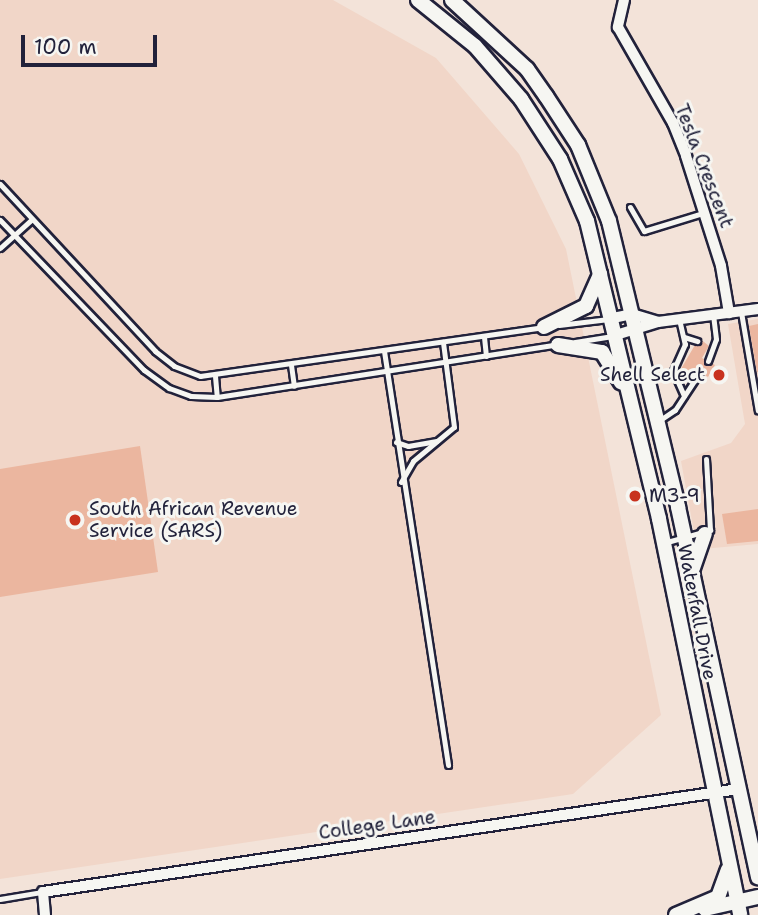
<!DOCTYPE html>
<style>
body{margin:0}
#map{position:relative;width:758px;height:915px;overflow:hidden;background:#f3e3d9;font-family:"Shantell Sans",sans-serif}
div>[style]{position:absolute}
.built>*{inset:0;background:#f1d6c8}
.building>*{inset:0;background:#ebb69f}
.roads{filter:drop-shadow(2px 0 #22223b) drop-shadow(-2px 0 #22223b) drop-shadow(0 2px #22223b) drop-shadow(0 -2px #22223b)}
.lane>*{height:5px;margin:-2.5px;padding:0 2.5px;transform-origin:2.5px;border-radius:2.5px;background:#f6f6f2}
.street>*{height:10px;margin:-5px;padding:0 5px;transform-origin:5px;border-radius:5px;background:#f6f6f2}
.secondary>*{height:14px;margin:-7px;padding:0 7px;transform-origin:7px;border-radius:7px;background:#f6f6f2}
.dots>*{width:19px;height:19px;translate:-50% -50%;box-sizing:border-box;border:4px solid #f6f6f2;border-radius:50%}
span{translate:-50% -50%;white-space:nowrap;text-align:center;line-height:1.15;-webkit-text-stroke:6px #f6f6f2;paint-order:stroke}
.street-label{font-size:19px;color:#22223b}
.poi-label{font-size:19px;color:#22223b}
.right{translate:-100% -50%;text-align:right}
.left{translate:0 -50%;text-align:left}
.scale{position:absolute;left:21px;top:35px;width:136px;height:32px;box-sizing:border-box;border:4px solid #22223b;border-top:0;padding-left:9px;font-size:21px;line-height:24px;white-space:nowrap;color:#22223b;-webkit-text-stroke:5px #f6f6f2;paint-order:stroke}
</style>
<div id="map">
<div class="built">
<i style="clip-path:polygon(0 0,333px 0,436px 58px,519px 154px,566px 249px,661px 715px,573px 794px,0 879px)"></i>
<i style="clip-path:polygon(758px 319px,758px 544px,702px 549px,697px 548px,681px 461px,731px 443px,745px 424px,728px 324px)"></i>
</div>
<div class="building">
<i style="clip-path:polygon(758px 324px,758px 372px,757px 372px,749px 326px)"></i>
<i style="clip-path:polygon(699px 338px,709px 346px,702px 358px,715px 365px,708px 377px,695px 369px,689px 380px,678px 374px)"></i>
<i style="clip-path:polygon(140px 446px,158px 572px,0 597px,0 469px)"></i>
<i style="clip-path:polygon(758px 509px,758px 541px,727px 544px,722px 514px)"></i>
</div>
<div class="roads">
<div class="lane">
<i style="left:0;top:184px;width:228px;rotate:47.1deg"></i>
<i style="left:155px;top:351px;width:24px;rotate:38deg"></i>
<i style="left:174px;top:366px;width:28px;rotate:21deg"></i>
<i style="left:200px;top:376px;width:346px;rotate:-8.1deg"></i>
<i style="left:630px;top:207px;width:28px;rotate:60deg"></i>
<i style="left:644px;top:231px;width:62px;rotate:-17deg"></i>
<i style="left:0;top:220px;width:208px;rotate:46.2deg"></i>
<i style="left:144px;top:370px;width:31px;rotate:36deg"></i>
<i style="left:169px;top:388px;width:23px;rotate:20deg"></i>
<i style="left:191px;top:396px;width:26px;rotate:2deg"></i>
<i style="left:217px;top:397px;width:345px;rotate:-8.8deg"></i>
<i style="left:0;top:248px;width:42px;rotate:-42.1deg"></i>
<i style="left:741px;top:312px;width:100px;rotate:80.3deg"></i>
<i style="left:679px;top:319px;width:26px;rotate:77deg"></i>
<i style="left:685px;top:344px;width:30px;rotate:114deg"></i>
<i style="left:673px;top:371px;width:27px;rotate:66deg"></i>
<i style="left:559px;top:325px;width:50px;rotate:-6.8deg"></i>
<i style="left:484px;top:337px;width:19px;rotate:84deg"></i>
<i style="left:684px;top:337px;width:14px;rotate:17deg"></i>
<i style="left:575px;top:342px;width:38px;rotate:-9deg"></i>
<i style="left:384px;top:351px;width:419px;rotate:81.2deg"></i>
<i style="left:708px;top:361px;width:23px;rotate:-70deg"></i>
<i style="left:716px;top:339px;width:24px;rotate:-97deg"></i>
<i style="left:291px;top:365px;width:21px;rotate:82deg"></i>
<i style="left:215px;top:376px;width:21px;rotate:85deg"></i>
<i style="left:660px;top:420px;width:18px;rotate:-34deg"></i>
<i style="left:675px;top:410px;width:45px;rotate:-56.7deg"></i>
<i style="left:396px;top:442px;width:13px;rotate:18deg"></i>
<i style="left:408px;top:446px;width:29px;rotate:-10deg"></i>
<i style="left:401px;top:482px;width:24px;rotate:-60deg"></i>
<i style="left:413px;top:461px;width:53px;rotate:-39.7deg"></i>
<i style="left:454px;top:427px;width:86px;rotate:-97.4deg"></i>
<i style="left:667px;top:542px;width:45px;rotate:-15.6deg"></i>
<i style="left:710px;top:530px;width:71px;rotate:-93.2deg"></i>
<i style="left:0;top:899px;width:43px;rotate:-9.5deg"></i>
</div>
<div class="street">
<i style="left:624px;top:0;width:28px;rotate:103deg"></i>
<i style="left:618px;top:27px;width:111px;rotate:60.2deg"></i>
<i style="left:673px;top:123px;width:35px;rotate:68deg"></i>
<i style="left:686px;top:156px;width:115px;rotate:72.3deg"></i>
<i style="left:721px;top:266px;width:48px;rotate:80.3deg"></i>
<i style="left:613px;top:318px;width:19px;rotate:-12deg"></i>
<i style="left:632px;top:314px;width:27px;rotate:17deg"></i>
<i style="left:616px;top:335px;width:44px;rotate:-17.2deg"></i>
<i style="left:658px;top:322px;width:101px;rotate:-7.4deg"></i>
<i style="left:45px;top:915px;width:23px;rotate:-95deg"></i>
<i style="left:43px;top:892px;width:704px;rotate:-8.42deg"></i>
</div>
<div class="secondary">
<i style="left:418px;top:0;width:73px;rotate:38.9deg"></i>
<i style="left:475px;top:46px;width:70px;rotate:49deg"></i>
<i style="left:521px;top:99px;width:72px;rotate:57deg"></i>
<i style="left:560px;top:159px;width:68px;rotate:66.5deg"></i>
<i style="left:587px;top:221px;width:307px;rotate:76.4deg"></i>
<i style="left:659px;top:519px;width:404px;rotate:78.4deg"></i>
<i style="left:452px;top:0;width:102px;rotate:42.6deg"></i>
<i style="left:527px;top:69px;width:33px;rotate:55deg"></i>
<i style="left:546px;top:96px;width:59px;rotate:56.9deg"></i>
<i style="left:578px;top:145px;width:82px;rotate:67.8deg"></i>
<i style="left:609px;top:221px;width:294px;rotate:76.4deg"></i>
<i style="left:678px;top:507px;width:379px;rotate:77.8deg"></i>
<i style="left:544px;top:327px;width:47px;rotate:-26.6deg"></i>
<i style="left:586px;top:306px;width:35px;rotate:-66deg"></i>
<i style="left:558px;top:345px;width:45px;rotate:9deg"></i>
<i style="left:602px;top:352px;width:36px;rotate:58deg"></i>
<i style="left:693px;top:568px;width:36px;rotate:-71deg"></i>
<i style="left:705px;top:909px;width:54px;rotate:-12.8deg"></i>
<i style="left:676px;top:915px;width:46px;rotate:-23.2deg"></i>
<i style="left:718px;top:897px;width:29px;rotate:-70deg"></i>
</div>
</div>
<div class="dots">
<i style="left:719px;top:375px;background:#c8321e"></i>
<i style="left:635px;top:496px;background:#c8321e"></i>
<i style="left:75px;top:520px;background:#c8321e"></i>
</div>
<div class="street-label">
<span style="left:704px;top:166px;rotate:69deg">Tesla Crescent</span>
<span style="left:697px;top:612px;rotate:79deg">Waterfall Drive</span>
<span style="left:377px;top:825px;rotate:-8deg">College Lane</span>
</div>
<div class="poi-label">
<span class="right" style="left:705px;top:375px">Shell Select</span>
<span class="left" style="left:649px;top:496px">M3-9</span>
<span class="left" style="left:89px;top:520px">South African Revenue<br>Service (SARS)</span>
</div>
<div class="scale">100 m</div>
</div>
